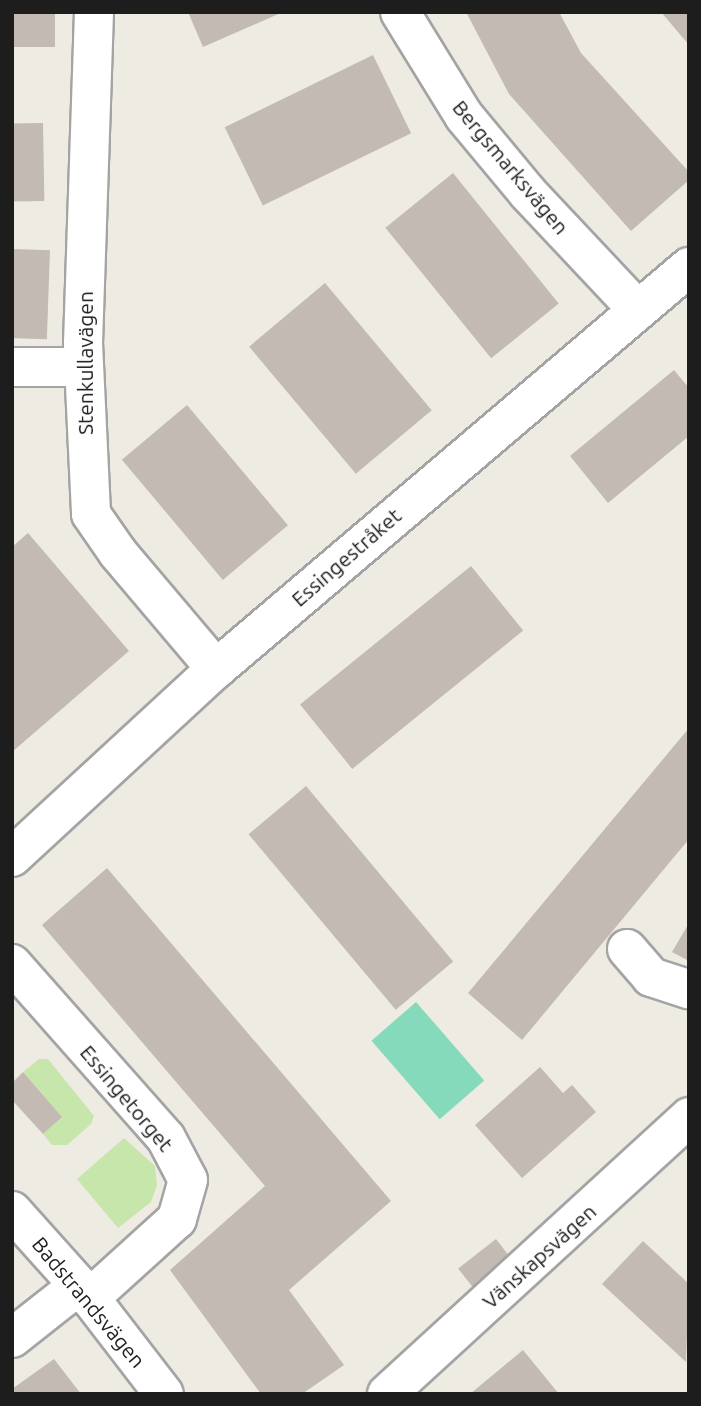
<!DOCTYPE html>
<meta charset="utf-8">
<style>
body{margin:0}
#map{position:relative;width:701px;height:1406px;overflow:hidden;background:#eeebe3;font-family:Ubuntu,sans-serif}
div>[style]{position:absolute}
.grass>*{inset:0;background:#c6e6ab}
.pitch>*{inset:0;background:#85dabb;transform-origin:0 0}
.building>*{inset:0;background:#c2bab3;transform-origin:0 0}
.roads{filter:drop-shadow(2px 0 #a4a4a4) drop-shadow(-2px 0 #a4a4a4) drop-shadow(0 2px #a4a4a4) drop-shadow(0 -2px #a4a4a4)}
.minor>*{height:38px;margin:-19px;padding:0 19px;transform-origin:19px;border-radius:19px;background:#fff}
span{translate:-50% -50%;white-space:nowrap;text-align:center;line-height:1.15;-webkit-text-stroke:6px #fff;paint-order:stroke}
.street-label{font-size:21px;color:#1d1d1d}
.frame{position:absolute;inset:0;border:14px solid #1d1d1d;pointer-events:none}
</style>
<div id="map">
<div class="grass">
<i style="clip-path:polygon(39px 1059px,48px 1059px,94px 1116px,91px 1124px,67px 1145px,52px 1145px,43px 1134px,62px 1117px,23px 1072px)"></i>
<i style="clip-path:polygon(124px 1138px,155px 1166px,157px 1185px,151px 1202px,118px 1228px,77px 1179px)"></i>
</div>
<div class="pitch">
<i style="left:416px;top:1002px;width:104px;height:59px;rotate:49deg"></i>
</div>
<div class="building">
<i style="left:12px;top:12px;width:43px;height:35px"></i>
<i style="clip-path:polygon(188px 12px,283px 12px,203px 47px)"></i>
<i style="clip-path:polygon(466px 12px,559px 12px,581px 53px,689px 172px,689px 180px,631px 231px,509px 94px)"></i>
<i style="clip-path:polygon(661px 12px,689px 12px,689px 45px)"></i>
<i style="left:373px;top:55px;width:87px;height:165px;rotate:64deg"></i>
<i style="left:43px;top:123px;width:78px;height:31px;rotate:89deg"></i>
<i style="left:453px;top:173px;width:168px;height:87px;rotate:51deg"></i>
<i style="left:12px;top:249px;width:38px;height:89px;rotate:2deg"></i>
<i style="left:325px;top:283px;width:166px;height:99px;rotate:50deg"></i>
<i style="clip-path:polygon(674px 370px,689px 388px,689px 436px,608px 503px,570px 456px)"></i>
<i style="left:187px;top:405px;width:157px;height:85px;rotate:50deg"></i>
<i style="clip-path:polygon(28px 533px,129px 651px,12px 752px,12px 547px)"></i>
<i style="left:471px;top:566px;width:83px;height:220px;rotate:51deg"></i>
<i style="clip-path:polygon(689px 728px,689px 839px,522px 1040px,468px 993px)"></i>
<i style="left:306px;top:786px;width:229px;height:75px;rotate:50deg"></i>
<i style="clip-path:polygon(107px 868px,391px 1201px,289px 1290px,344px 1365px,302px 1394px,261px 1394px,170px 1270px,265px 1186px,42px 925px)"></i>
<i style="clip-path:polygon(689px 923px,689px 961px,672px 952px)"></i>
<i style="clip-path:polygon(540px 1067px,563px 1093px,572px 1085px,596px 1112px,522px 1178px,475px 1125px)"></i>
<i style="clip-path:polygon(23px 1072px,62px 1117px,43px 1134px,12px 1100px,12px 1083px)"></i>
<i style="left:496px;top:1239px;width:24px;height:48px;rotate:52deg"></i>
<i style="clip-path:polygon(643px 1241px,689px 1284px,686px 1362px,602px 1284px)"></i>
<i style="clip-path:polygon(523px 1350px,559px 1394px,470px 1394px)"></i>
<i style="clip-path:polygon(54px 1359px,81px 1394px,12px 1394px,12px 1389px)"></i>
</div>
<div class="roads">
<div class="minor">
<i style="left:94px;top:12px;width:331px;rotate:91.9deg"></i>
<i style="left:83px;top:343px;width:171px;rotate:87.3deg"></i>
<i style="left:91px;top:514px;width:47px;rotate:55.3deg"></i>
<i style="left:118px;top:553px;width:152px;rotate:49.8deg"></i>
<i style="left:400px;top:12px;width:122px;rotate:58.4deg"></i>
<i style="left:464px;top:116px;width:100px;rotate:50.3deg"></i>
<i style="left:528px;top:193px;width:159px;rotate:46.8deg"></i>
<i style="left:12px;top:367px;width:71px"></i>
<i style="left:12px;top:857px;width:277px;rotate:-42.7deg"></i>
<i style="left:216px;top:669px;width:621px;rotate:-40.36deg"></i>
<i style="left:627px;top:949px;width:37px;rotate:49deg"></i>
<i style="left:651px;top:977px;width:40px;rotate:18deg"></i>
<i style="left:12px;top:964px;width:232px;rotate:48.5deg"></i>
<i style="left:166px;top:1138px;width:47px;rotate:62.4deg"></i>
<i style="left:188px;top:1180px;width:41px;rotate:105.8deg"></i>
<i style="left:177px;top:1219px;width:118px;rotate:137.8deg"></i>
<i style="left:12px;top:1211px;width:117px;rotate:48.1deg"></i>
<i style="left:90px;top:1298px;width:121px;rotate:52.4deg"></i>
<i style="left:12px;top:1338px;width:85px;rotate:-38.3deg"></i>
<i style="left:387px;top:1394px;width:410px;rotate:-42.5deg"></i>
</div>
</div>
<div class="street-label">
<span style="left:511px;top:167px;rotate:50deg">Bergsmarksvägen</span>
<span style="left:85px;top:363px;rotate:-90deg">Stenkullavägen</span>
<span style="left:346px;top:557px;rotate:-41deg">Essingestråket</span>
<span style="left:127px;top:1098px;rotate:50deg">Essingetorget</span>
<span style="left:539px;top:1256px;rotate:-42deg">Vänskapsvägen</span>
<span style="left:89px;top:1302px;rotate:50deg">Badstrandsvägen</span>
</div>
<div class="frame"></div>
</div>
